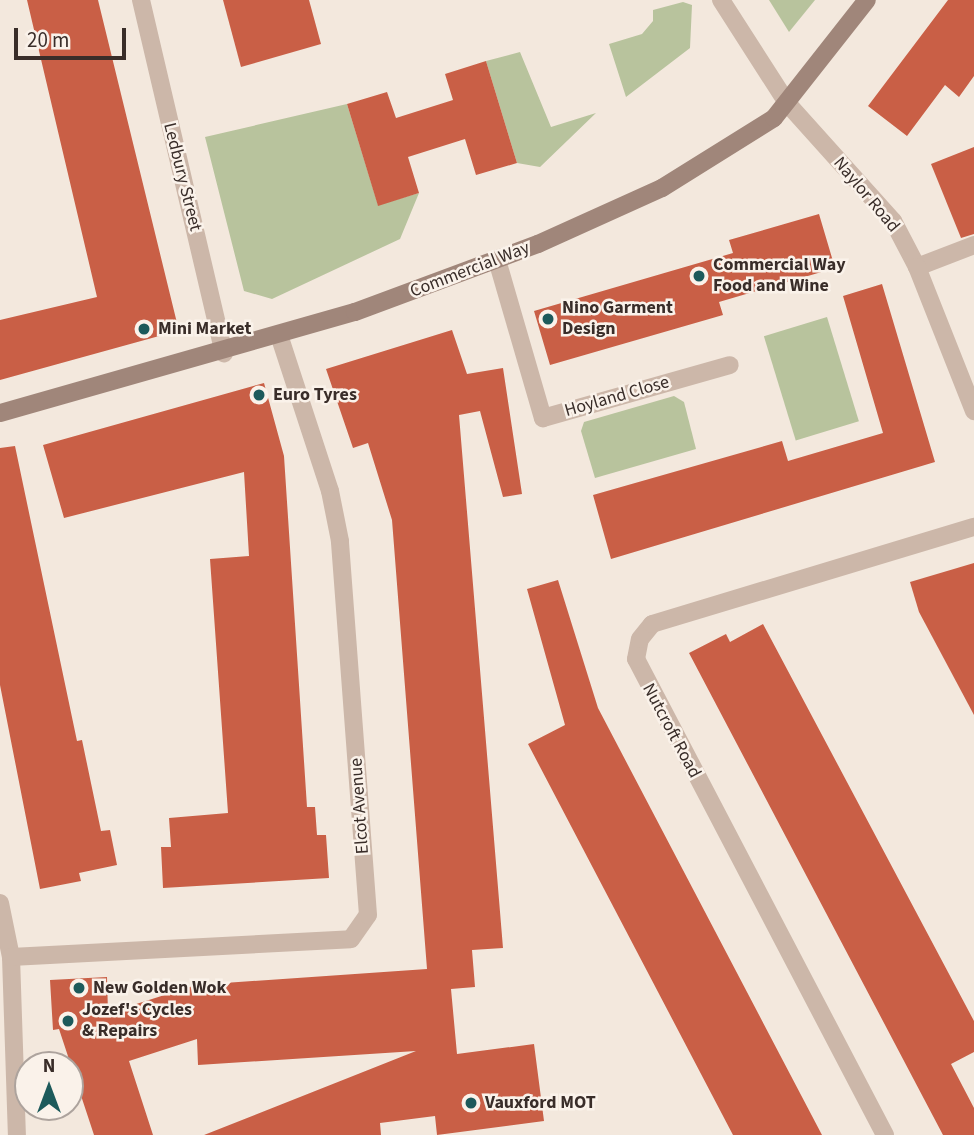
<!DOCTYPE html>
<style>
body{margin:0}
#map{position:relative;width:974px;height:1135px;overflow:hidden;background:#f3e8dd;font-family:"Source Sans 3",sans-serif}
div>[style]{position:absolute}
.green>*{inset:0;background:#b8c39d;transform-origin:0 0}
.building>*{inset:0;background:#c95f46}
.lane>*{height:18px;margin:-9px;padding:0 9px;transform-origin:9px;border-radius:9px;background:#ccb7a9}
.street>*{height:18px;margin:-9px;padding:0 9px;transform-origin:9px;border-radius:9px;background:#ccb7a9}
.secondary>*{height:18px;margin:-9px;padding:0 9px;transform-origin:9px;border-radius:9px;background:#a0867a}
.dots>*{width:19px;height:19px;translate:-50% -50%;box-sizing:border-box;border:4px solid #faf2ea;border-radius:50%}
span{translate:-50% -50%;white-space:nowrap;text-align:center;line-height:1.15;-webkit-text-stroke:5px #faf2ea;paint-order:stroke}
.street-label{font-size:18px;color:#392d29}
.poi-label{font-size:18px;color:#392d29;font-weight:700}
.left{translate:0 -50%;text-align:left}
.north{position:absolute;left:14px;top:1051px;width:70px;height:70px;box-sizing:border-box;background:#faf2ea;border:2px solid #ada39d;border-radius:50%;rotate:0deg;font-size:19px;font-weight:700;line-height:28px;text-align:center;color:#392d29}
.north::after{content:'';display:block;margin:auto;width:24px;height:32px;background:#1d5a5b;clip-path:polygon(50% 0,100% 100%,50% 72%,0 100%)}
.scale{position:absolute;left:14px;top:28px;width:112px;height:32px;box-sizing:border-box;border:4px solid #392d29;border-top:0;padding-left:9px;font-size:21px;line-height:24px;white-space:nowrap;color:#392d29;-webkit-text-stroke:5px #faf2ea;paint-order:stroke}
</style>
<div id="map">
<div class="green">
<i style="clip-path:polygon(769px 0,815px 0,789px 32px)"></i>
<i style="clip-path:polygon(683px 2px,692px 5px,690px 48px,626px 97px,609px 44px,642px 34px,653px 21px,653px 10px)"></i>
<i style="clip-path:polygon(520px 52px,551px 127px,596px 113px,540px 167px,517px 163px,486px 61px)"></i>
<i style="clip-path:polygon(347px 104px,378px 205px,419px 193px,400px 239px,272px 299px,244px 291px,205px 137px)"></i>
<i style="left:827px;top:317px;width:109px;height:66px;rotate:73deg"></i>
<i style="clip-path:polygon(674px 396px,684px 402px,696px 449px,595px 478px,581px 431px,584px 422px)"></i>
</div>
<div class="building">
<i style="clip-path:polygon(27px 0,98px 0,177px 323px,170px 333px,0 380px,0 320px,97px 297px)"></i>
<i style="clip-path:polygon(223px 0,309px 0,321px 44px,241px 67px)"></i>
<i style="clip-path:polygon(948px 0,974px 0,974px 76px,959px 97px,945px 85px,907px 136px,868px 106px)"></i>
<i style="clip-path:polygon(486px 61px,517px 163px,476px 175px,465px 139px,408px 157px,419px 193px,378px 206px,347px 104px,387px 92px,396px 118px,453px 100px,445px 74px)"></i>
<i style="clip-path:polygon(974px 147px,974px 234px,961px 238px,931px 164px)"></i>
<i style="clip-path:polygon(819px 214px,835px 268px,719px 302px,723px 315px,550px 365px,534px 311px,733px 253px,729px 240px)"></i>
<i style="clip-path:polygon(882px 284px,935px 462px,611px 559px,593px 495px,782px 441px,788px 461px,883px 433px,843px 296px)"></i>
<i style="clip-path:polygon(452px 330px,467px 374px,503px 368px,522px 494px,503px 497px,480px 411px,459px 415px,503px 948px,472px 950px,475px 987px,451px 989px,457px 1054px,534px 1044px,544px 1121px,437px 1135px,435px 1116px,380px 1123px,381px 1135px,204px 1135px,416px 1051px,198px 1065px,197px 1039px,129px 1061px,153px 1135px,94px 1135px,59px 1029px,53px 1030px,50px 980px,107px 977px,108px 1013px,196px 985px,427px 969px,392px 520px,368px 443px,353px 448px,326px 369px)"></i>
<i style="clip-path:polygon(264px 383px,284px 456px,307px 807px,315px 807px,317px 835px,326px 835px,329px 878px,163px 888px,161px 847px,171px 847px,169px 818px,228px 813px,210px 559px,249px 556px,244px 472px,64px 518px,43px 445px)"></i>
<i style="clip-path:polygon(15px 446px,77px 741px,82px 740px,101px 831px,110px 830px,117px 865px,79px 873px,81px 881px,40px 889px,0 685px,0 448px)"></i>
<i style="clip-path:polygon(974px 563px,974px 715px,919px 612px,910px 582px)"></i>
<i style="clip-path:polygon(558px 580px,598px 708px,822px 1135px,733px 1135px,528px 744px,565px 725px,527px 589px)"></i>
<i style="clip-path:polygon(763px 624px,974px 1021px,974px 1052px,951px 1064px,974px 1108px,974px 1135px,943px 1135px,689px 653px,726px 634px,730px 642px)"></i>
</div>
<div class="lane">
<i style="left:497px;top:260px;width:165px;rotate:73.8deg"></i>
<i style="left:543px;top:418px;width:194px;rotate:-15.8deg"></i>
<i style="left:917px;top:267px;width:61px;rotate:-21.1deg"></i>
</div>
<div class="street">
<i style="left:141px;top:0;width:363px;rotate:76.8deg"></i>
<i style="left:721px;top:0;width:122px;rotate:57.3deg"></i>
<i style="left:787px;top:103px;width:159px;rotate:48.1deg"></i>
<i style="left:893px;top:221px;width:52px;rotate:62.4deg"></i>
<i style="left:917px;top:267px;width:155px;rotate:68.4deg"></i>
<i style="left:0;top:903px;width:55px;rotate:78.5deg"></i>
<i style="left:11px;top:957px;width:178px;rotate:88.1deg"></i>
<i style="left:11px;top:957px;width:340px;rotate:-3deg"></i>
<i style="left:351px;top:939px;width:29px;rotate:-55deg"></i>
<i style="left:368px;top:915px;width:375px;rotate:-94.3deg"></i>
<i style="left:340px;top:541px;width:51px;rotate:-101.3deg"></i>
<i style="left:330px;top:491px;width:164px;rotate:-108.1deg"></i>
<i style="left:885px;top:1135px;width:537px;rotate:-117.61deg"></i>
<i style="left:636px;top:659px;width:20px;rotate:-79deg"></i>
<i style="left:640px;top:639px;width:19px;rotate:-51deg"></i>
<i style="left:652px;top:624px;width:336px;rotate:-16.8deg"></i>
</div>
<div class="secondary">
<i style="left:0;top:413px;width:369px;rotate:-15.9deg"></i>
<i style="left:355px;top:312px;width:195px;rotate:-20.4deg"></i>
<i style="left:538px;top:244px;width:136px;rotate:-24.3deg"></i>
<i style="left:662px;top:188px;width:132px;rotate:-32deg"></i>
<i style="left:774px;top:118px;width:150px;rotate:-51.8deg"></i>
</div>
<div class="dots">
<i style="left:699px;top:276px;background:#1d5a5b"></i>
<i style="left:548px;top:319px;background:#1d5a5b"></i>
<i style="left:144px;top:329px;background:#1d5a5b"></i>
<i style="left:259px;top:395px;background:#1d5a5b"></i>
<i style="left:79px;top:988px;background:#1d5a5b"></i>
<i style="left:68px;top:1021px;background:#1d5a5b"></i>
<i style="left:471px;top:1103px;background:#1d5a5b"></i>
</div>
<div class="street-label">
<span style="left:182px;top:177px;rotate:76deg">Ledbury Street</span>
<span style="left:866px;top:195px;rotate:50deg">Naylor Road</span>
<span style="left:470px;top:270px;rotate:-21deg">Commercial Way</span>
<span style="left:617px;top:397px;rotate:-16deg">Hoyland Close</span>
<span style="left:671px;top:731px;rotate:62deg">Nutcroft Road</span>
<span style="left:360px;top:806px;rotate:-94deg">Elcot Avenue</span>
</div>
<div class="poi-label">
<span class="left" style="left:713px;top:276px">Commercial Way<br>Food and Wine</span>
<span class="left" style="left:562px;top:319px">Nino Garment<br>Design</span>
<span class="left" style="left:158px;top:329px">Mini Market</span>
<span class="left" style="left:273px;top:395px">Euro Tyres</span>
<span class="left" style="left:93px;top:988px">New Golden Wok</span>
<span class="left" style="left:82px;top:1021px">Jozef's Cycles<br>&amp; Repairs</span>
<span class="left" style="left:485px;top:1103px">Vauxford MOT</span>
</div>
<div class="north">N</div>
<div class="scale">20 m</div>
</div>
